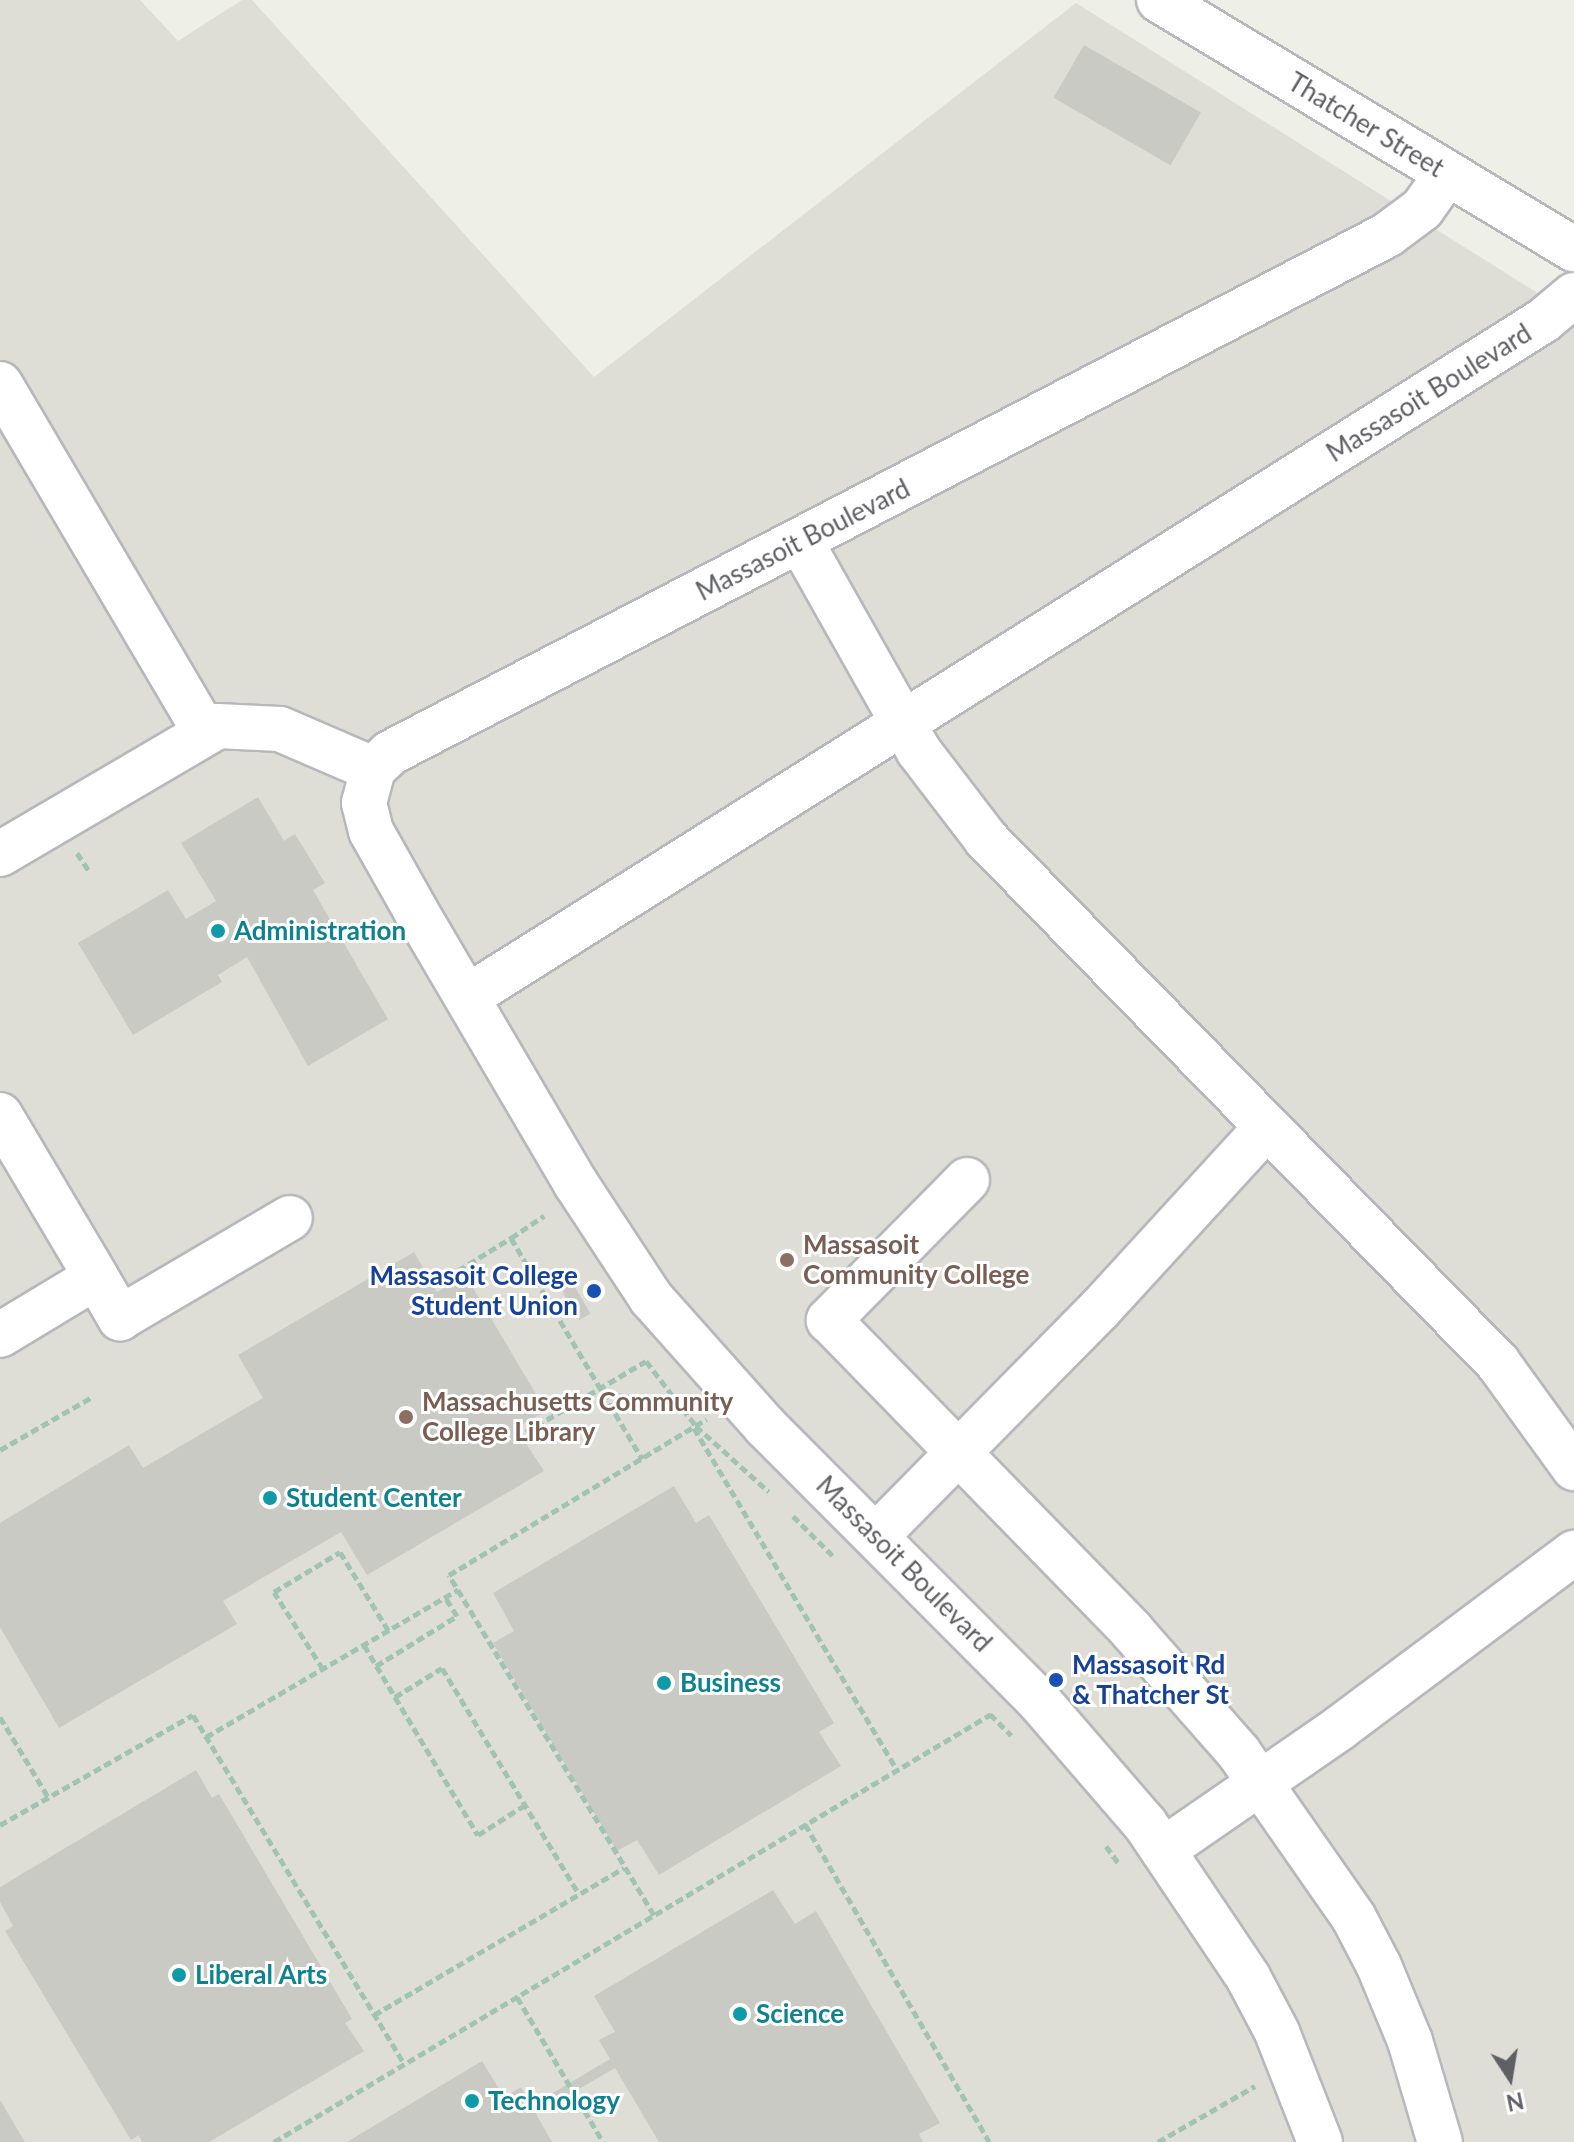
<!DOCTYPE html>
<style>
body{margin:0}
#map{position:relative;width:1574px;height:2142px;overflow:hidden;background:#eeefe7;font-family:Lato,sans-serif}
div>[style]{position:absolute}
.education>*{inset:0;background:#deded6}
.building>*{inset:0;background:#cacac4;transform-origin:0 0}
.path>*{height:5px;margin-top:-2.5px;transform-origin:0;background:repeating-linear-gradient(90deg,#a1c3b4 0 8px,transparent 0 12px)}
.roads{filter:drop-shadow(2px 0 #b7b8bc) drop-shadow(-2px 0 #b7b8bc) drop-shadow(0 2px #b7b8bc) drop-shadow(0 -2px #b7b8bc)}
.minor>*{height:44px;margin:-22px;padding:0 22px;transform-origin:22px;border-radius:22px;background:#fff}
.dots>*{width:22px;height:22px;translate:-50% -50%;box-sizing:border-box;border:4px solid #fff;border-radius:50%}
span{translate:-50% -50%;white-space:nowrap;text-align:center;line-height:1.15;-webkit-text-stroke:6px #fff;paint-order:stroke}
.street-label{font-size:26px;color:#5f6065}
.culture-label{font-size:26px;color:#0d838f;font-weight:700}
.left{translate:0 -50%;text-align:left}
.education-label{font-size:26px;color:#785e54;font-weight:700}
.transit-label{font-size:26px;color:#164399;font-weight:700}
.right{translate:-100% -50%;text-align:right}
.north{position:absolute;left:1470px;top:2038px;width:80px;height:80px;-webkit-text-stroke:6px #fff;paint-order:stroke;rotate:168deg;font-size:22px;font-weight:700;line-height:32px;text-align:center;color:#5f6065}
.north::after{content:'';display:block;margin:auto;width:28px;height:36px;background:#5f6065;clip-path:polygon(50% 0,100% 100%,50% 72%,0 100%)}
</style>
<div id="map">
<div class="education">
<i style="clip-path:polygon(0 0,140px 0,178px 41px,242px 0,252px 0,594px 377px,1076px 3px,1574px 316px,1574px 2142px,0 2142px)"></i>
</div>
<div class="building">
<i style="left:1084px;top:45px;width:135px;height:61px;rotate:30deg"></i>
<i style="clip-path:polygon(258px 797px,284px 841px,295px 834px,325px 883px,313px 890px,388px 1019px,308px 1066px,247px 957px,218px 975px,222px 982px,133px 1035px,78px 943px,168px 890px,186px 919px,216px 901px,181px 843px)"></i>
<i style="clip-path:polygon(414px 1252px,437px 1292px,466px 1276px,546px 1411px,516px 1428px,544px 1471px,367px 1575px,341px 1532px,223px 1601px,237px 1624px,59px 1728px,0 1627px,0 1523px,129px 1445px,143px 1468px,263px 1398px,238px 1355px)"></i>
<i style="left:571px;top:1280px;width:39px;height:13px;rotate:60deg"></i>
<i style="clip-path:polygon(674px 1486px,696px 1523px,709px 1515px,834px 1723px,819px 1732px,841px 1766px,659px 1875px,637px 1840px,617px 1851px,493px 1643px,514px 1631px,493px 1593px)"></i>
<i style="clip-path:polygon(196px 1770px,212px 1798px,219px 1794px,352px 2019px,345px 2023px,364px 2051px,209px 2142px,142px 2142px,139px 2135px,131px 2140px,5px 1931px,13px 1926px,0 1902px,0 1887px)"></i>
<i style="clip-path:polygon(773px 1890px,795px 1924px,816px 1911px,940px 2123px,919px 2134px,923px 2142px,659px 2142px,615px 2068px,536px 2114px,552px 2142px,347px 2142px,482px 2061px,504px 2097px,521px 2087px,531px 2106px,610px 2059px,599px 2040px,615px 2032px,594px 1996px)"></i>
<i style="clip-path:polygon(0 2100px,25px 2142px,0 2142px)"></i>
</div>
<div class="path">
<i style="left:77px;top:853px;width:23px;rotate:56deg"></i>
<i style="left:511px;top:1238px;width:40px;rotate:-34deg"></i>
<i style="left:438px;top:1283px;width:86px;rotate:-31.7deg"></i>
<i style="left:511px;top:1238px;width:257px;rotate:59.3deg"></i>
<i style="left:604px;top:1394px;width:73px;rotate:5.5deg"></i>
<i style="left:694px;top:1428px;width:398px;rotate:59.3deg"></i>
<i style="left:526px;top:1432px;width:139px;rotate:-30.6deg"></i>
<i style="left:646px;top:1361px;width:82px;rotate:52.4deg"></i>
<i style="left:696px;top:1426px;width:98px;rotate:42.1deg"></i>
<i style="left:0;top:1450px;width:106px;rotate:-29.9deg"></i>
<i style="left:793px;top:1516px;width:58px;rotate:45deg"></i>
<i style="left:364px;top:1645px;width:61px;rotate:59.2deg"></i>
<i style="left:395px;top:1697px;width:55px;rotate:-31.7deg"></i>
<i style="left:442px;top:1668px;width:264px;rotate:58.8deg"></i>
<i style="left:376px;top:1666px;width:95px;rotate:-31.7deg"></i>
<i style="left:457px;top:1616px;width:22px;rotate:-122deg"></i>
<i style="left:323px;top:1669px;width:91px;rotate:-122.5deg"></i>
<i style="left:274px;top:1592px;width:77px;rotate:-31.2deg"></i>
<i style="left:340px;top:1552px;width:92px;rotate:58.4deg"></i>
<i style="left:395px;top:1697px;width:161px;rotate:59deg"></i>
<i style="left:478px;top:1835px;width:56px;rotate:-32.6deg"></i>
<i style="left:990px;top:1714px;width:30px;rotate:45deg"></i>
<i style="left:0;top:1717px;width:93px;rotate:59deg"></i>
<i style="left:206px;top:1737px;width:292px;rotate:-30.3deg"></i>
<i style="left:805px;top:1824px;width:367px;rotate:59.9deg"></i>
<i style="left:0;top:1825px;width:222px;rotate:-29.7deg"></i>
<i style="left:193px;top:1715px;width:408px;rotate:58.8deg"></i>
<i style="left:1106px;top:1846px;width:22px;rotate:54deg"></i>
<i style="left:654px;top:1915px;width:397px;rotate:-121.1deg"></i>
<i style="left:449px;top:1575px;width:301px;rotate:-31.2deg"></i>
<i style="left:517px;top:1997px;width:169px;rotate:59.3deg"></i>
<i style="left:374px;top:2015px;width:290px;rotate:-30.5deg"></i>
<i style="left:274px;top:2142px;width:835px;rotate:-30.83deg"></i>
<i style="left:1158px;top:2142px;width:112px;rotate:-30deg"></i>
</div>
<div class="roads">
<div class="minor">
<i style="left:1159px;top:0;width:484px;rotate:31deg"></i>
<i style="left:0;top:384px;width:404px;rotate:59.5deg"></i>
<i style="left:801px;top:542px;width:239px;rotate:60.6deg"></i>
<i style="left:918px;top:750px;width:112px;rotate:52.6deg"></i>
<i style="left:986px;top:839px;width:733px;rotate:45.66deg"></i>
<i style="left:1498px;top:1363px;width:130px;rotate:54.1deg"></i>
<i style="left:0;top:854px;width:253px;rotate:-30.4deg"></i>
<i style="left:218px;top:726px;width:62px;rotate:2.8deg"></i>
<i style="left:280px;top:729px;width:101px;rotate:23.3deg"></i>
<i style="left:467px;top:997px;width:1272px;rotate:-32.15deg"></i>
<i style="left:1544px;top:320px;width:39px;rotate:-40deg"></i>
<i style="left:0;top:1115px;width:188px;rotate:59.3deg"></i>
<i style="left:96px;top:1277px;width:112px;rotate:148.9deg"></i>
<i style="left:967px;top:1180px;width:197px;rotate:134.6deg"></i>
<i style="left:829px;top:1320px;width:434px;rotate:45.7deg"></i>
<i style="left:1132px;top:1631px;width:162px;rotate:48.7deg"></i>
<i style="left:1239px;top:1753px;width:201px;rotate:55.1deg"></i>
<i style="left:1354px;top:1918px;width:54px;rotate:62.5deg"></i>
<i style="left:1379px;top:1966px;width:81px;rotate:67.5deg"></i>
<i style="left:1410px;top:2041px;width:105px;rotate:73.5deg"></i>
<i style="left:96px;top:1277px;width:48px;rotate:59.7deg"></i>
<i style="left:120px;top:1318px;width:197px;rotate:-30.5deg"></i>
<i style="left:877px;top:1535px;width:317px;rotate:-45.4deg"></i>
<i style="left:1100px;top:1309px;width:247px;rotate:-47.5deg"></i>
<i style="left:1163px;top:1850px;width:216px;rotate:-34.6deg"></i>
<i style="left:1341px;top:1727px;width:291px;rotate:-36.8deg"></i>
<i style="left:1320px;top:2142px;width:118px;rotate:-111.4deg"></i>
<i style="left:1277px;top:2032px;width:62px;rotate:-117.8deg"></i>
<i style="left:1248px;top:1977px;width:184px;rotate:-123.9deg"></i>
<i style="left:1145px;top:1824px;width:165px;rotate:-130.8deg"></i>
<i style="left:1037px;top:1699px;width:385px;rotate:-134.9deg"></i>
<i style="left:765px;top:1426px;width:171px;rotate:-131.7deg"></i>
<i style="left:651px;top:1298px;width:136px;rotate:-123.3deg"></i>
<i style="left:576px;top:1184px;width:316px;rotate:-120.4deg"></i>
<i style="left:416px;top:911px;width:92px;rotate:-119.4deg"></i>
<i style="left:371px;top:831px;width:29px;rotate:-104deg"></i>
<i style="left:364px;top:803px;width:35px;rotate:-75deg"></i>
<i style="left:373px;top:769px;width:23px;rotate:-43deg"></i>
<i style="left:390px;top:753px;width:1124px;rotate:-27.45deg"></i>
<i style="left:1387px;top:235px;width:44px;rotate:-36.6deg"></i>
<i style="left:1422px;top:209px;width:43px;rotate:-54.5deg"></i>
</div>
</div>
<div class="dots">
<i style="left:218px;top:931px;background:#0f9aa8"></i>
<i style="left:787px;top:1260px;background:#8d6e63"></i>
<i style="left:594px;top:1291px;background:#1a4fb4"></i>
<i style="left:406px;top:1417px;background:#8d6e63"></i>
<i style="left:270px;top:1498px;background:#0f9aa8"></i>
<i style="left:1056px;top:1680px;background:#1a4fb4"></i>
<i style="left:664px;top:1683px;background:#0f9aa8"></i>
<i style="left:179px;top:1975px;background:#0f9aa8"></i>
<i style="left:740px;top:2014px;background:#0f9aa8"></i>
<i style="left:472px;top:2101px;background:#0f9aa8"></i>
</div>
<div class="street-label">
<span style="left:1366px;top:125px;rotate:31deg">Thatcher Street</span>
<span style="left:1429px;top:393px;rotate:-32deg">Massasoit Boulevard</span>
<span style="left:803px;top:540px;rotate:-27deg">Massasoit Boulevard</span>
<span style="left:904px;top:1564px;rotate:45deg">Massasoit Boulevard</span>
</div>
<div class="culture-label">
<span class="left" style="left:234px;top:931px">Administration</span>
<span class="left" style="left:286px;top:1498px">Student Center</span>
<span class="left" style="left:680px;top:1683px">Business</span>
<span class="left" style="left:195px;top:1975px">Liberal Arts</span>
<span class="left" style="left:756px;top:2014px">Science</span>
<span class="left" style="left:488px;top:2101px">Technology</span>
</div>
<div class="education-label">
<span class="left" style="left:803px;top:1260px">Massasoit<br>Community College</span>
<span class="left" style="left:422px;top:1417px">Massachusetts Community<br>College Library</span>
</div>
<div class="transit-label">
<span class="right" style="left:578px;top:1291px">Massasoit College<br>Student Union</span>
<span class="left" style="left:1072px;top:1680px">Massasoit Rd<br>&amp; Thatcher St</span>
</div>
<div class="north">N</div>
</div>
